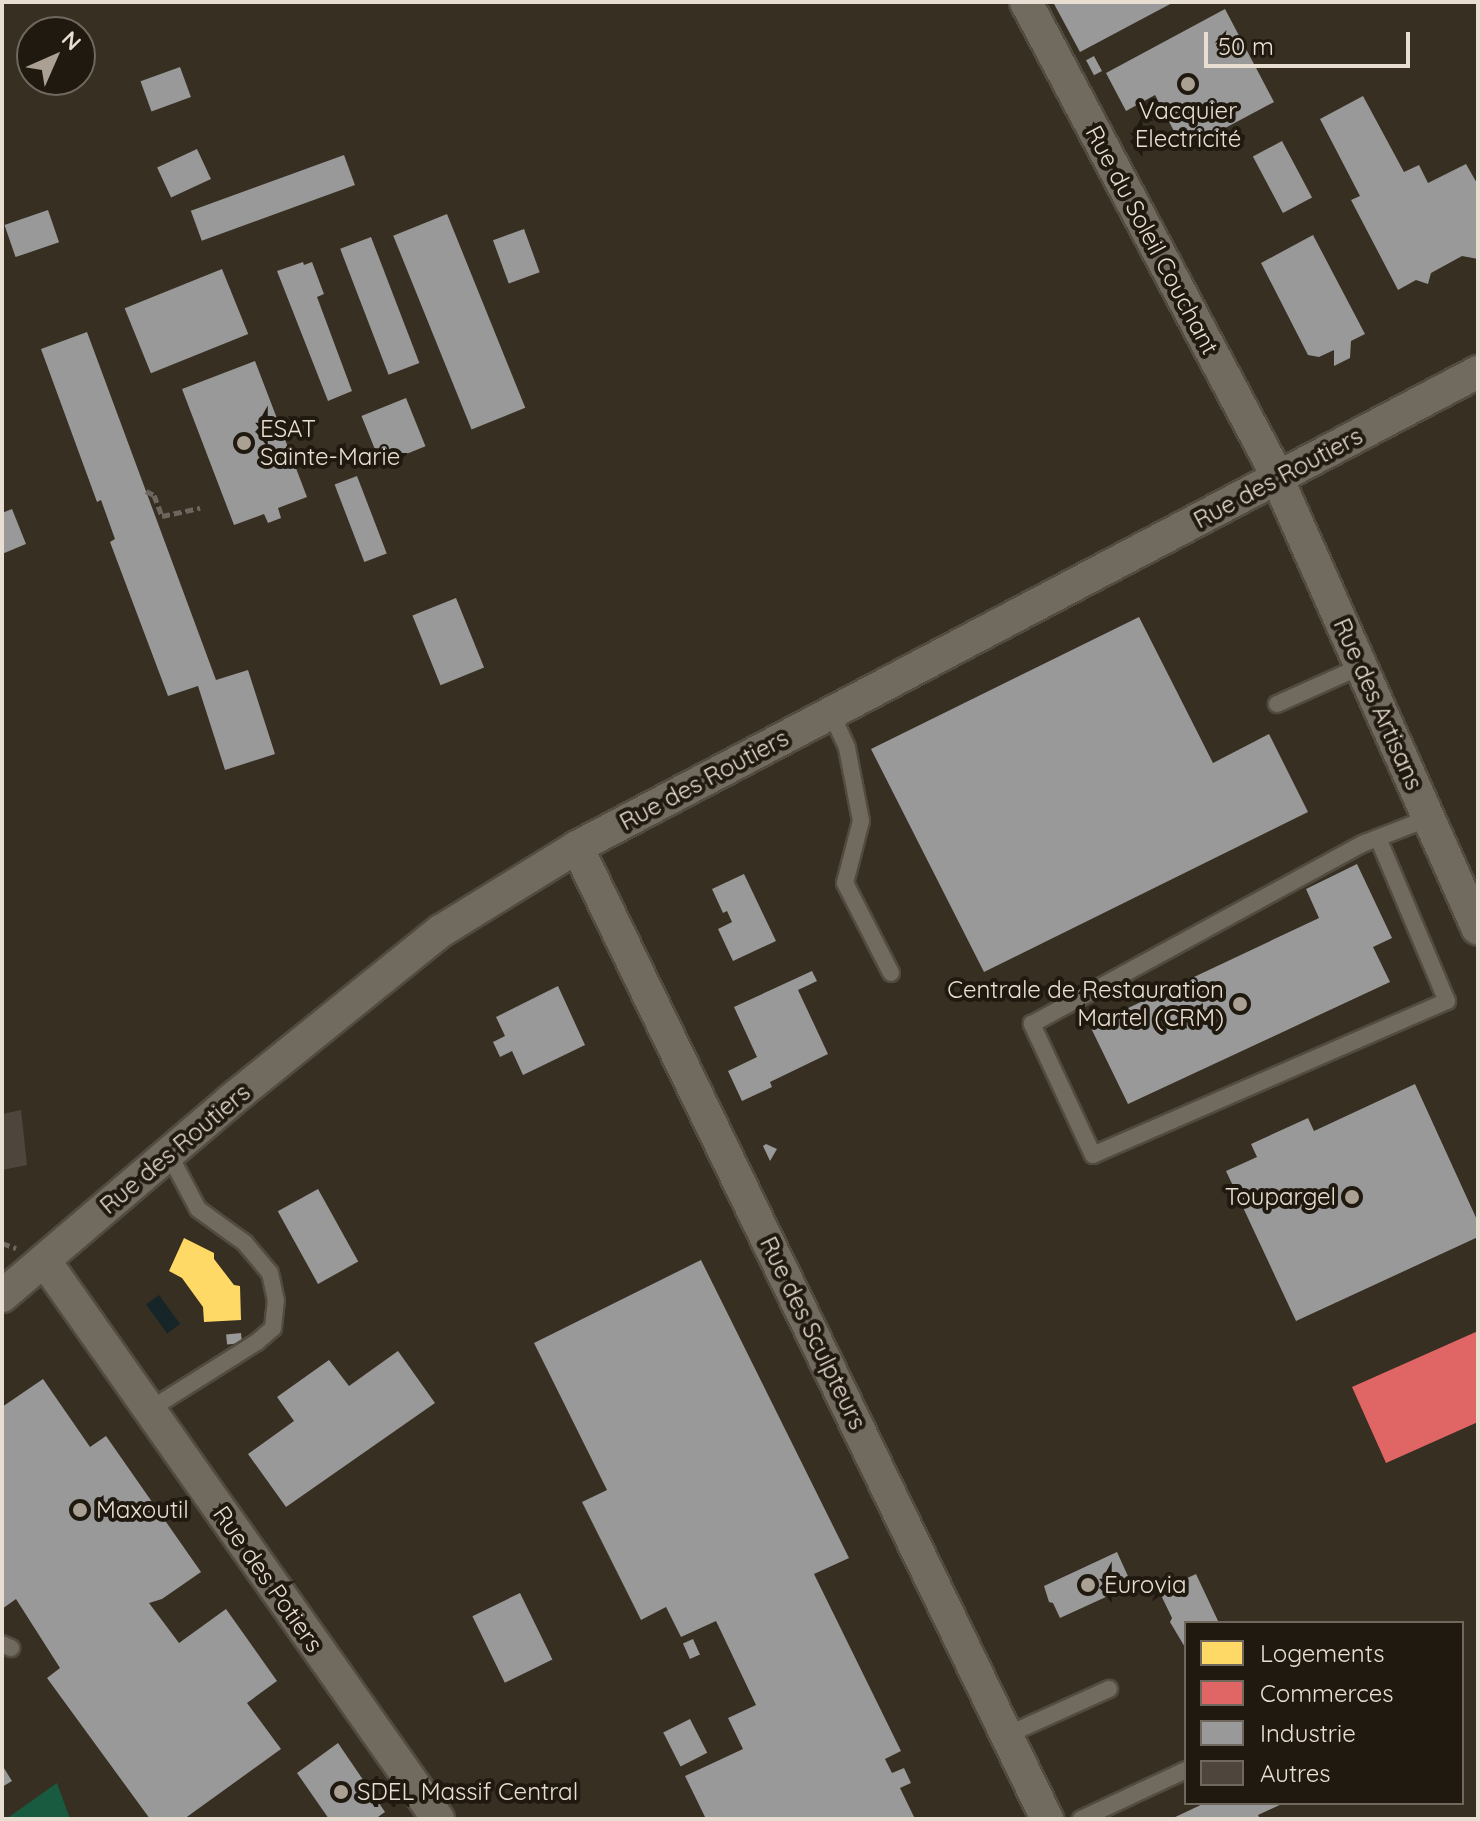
<!DOCTYPE html>
<meta charset="utf-8">
<style>
body{margin:0}
#map{position:relative;width:1480px;height:1821px;overflow:hidden;background:#372f22;font-family:Quicksand,sans-serif}
div>[style]{position:absolute}
.green>*{inset:0;background:#195b41}
.water>*{inset:0;background:#162527;transform-origin:0 0}
.homes>*{inset:0;background:#ffd966}
.shops>*{inset:0;background:#e06666}
.industry>*{inset:0;background:#999;transform-origin:0 0}
.building>*{inset:0;background:#4e463c}
.path>*{height:5px;margin-top:-2.5px;transform-origin:0;background:repeating-linear-gradient(90deg,#6d665e 0 8px,transparent 0 12px)}
.roads{filter:drop-shadow(2px 0 #514b40) drop-shadow(-2px 0 #514b40) drop-shadow(0 2px #514b40) drop-shadow(0 -2px #514b40)}
.service>*{height:16px;margin:-8px;padding:0 8px;transform-origin:8px;border-radius:8px;background:#706a5f}
.minor>*{height:32px;margin:-16px;padding:0 16px;transform-origin:16px;border-radius:16px;background:#706a5f}
.dots>*{width:22px;height:22px;translate:-50% -50%;box-sizing:border-box;border:4px solid #201910;border-radius:50%}
span{translate:-50% -50%;white-space:nowrap;text-align:center;line-height:1.15;-webkit-text-stroke:8px #201910;paint-order:stroke}
.poi-label{font-size:24px;color:#e8ded1}
.left{translate:0 -50%;text-align:left}
.right{translate:-100% -50%;text-align:right}
.street-label{font-size:24px;color:#e8ded1}
.frame{position:absolute;inset:0;border:4px solid #e8ded1;pointer-events:none}
.legend{position:absolute;left:1184px;top:1621px;width:280px;height:184px;box-sizing:border-box;background:#201910;border:2px solid #70685d;margin:0;padding:10px 14px;list-style:none;font-size:24px;color:#e8ded1}
.legend li{display:flex;align-items:center;gap:16px;height:40px}
.legend b{width:40px;border:2px solid #70685d}
.north{position:absolute;left:16px;top:16px;width:80px;height:80px;box-sizing:border-box;background:#201910;border:2px solid #70685d;border-radius:50%;rotate:45deg;font-size:22px;font-weight:700;line-height:32px;text-align:center;color:#e8ded1}
.north::after{content:'';display:block;margin:auto;width:28px;height:36px;background:#aaa194;clip-path:polygon(50% 0,100% 100%,50% 72%,0 100%)}
.scale{position:absolute;left:1204px;top:32px;width:206px;height:36px;box-sizing:border-box;border:4px solid #e8ded1;border-top:0;padding-left:10px;font-size:24px;line-height:28px;white-space:nowrap;color:#e8ded1;-webkit-text-stroke:6px #201910;paint-order:stroke}
</style>
<div id="map">
<div class="green">
<i style="clip-path:polygon(57px 1783px,70px 1819px,6px 1819px)"></i>
</div>
<div class="water">
<i style="left:159px;top:1295px;width:36px;height:16px;rotate:54deg"></i>
</div>
<div class="homes">
<i style="clip-path:polygon(184px 1238px,214px 1253px,214px 1259px,234px 1285px,240px 1286px,241px 1320px,204px 1322px,203px 1307px,182px 1278px,169px 1271px)"></i>
</div>
<div class="shops">
<i style="clip-path:polygon(1478px 1331px,1478px 1422px,1386px 1463px,1352px 1387px)"></i>
</div>
<div class="industry">
<i style="clip-path:polygon(1053px 2px,1174px 2px,1080px 52px)"></i>
<i style="clip-path:polygon(1225px 9px,1274px 102px,1184px 150px,1155px 95px,1126px 111px,1106px 73px)"></i>
<i style="left:1094px;top:56px;width:17px;height:9px;rotate:62deg"></i>
<i style="left:180px;top:67px;width:32px;height:42px;rotate:70deg"></i>
<i style="clip-path:polygon(1363px 96px,1404px 172px,1419px 165px,1428px 183px,1466px 164px,1478px 185px,1478px 259px,1462px 256px,1431px 273px,1428px 284px,1416px 280px,1398px 290px,1351px 200px,1360px 196px,1320px 119px)"></i>
<i style="left:1282px;top:141px;width:64px;height:33px;rotate:62deg"></i>
<i style="left:197px;top:149px;width:33px;height:44px;rotate:65deg"></i>
<i style="left:344px;top:155px;width:32px;height:163px;rotate:70deg"></i>
<i style="left:48px;top:210px;width:34px;height:46px;rotate:71deg"></i>
<i style="left:447px;top:214px;width:209px;height:58px;rotate:68deg"></i>
<i style="left:524px;top:229px;width:46px;height:33px;rotate:70deg"></i>
<i style="clip-path:polygon(1313px 235px,1365px 334px,1351px 341px,1350px 358px,1334px 366px,1334px 350px,1319px 357px,1308px 355px,1261px 263px)"></i>
<i style="left:371px;top:237px;width:135px;height:33px;rotate:69deg"></i>
<i style="clip-path:polygon(303px 262px,304px 265px,312px 262px,324px 294px,317px 297px,352px 391px,328px 401px,277px 271px)"></i>
<i style="left:222px;top:269px;width:70px;height:105px;rotate:68deg"></i>
<i style="clip-path:polygon(87px 332px,216px 680px,248px 670px,275px 754px,225px 770px,198px 686px,168px 696px,110px 542px,115px 539px,101px 500px,97px 502px,41px 349px)"></i>
<i style="clip-path:polygon(255px 361px,307px 497px,278px 508px,281px 518px,268px 523px,264px 514px,234px 525px,182px 389px)"></i>
<i style="left:406px;top:398px;width:52px;height:48px;rotate:68deg"></i>
<i style="left:357px;top:476px;width:83px;height:24px;rotate:69deg"></i>
<i style="clip-path:polygon(12px 509px,26px 544px,2px 554px,2px 513px)"></i>
<i style="left:456px;top:598px;width:75px;height:47px;rotate:68deg"></i>
<i style="clip-path:polygon(1139px 617px,1213px 763px,1269px 734px,1308px 812px,984px 972px,871px 749px)"></i>
<i style="clip-path:polygon(1357px 864px,1392px 938px,1373px 947px,1390px 982px,1128px 1104px,1090px 1026px,1319px 918px,1306px 889px)"></i>
<i style="clip-path:polygon(744px 874px,776px 941px,733px 961px,718px 929px,732px 922px,727px 911px,723px 913px,712px 889px)"></i>
<i style="clip-path:polygon(812px 971px,817px 981px,798px 990px,828px 1054px,770px 1082px,772px 1087px,742px 1101px,728px 1071px,757px 1057px,734px 1007px)"></i>
<i style="clip-path:polygon(558px 986px,585px 1045px,523px 1075px,512px 1051px,500px 1057px,493px 1042px,505px 1036px,496px 1017px)"></i>
<i style="clip-path:polygon(1415px 1084px,1478px 1222px,1478px 1237px,1296px 1321px,1226px 1171px,1257px 1157px,1251px 1144px,1308px 1118px,1314px 1131px)"></i>
<i style="clip-path:polygon(766px 1144px,777px 1149px,770px 1161px,763px 1146px)"></i>
<i style="left:318px;top:1189px;width:83px;height:46px;rotate:61deg"></i>
<i style="clip-path:polygon(701px 1260px,849px 1558px,814px 1574px,901px 1751px,885px 1759px,892px 1773px,904px 1768px,911px 1783px,900px 1788px,915px 1819px,706px 1819px,685px 1776px,743px 1749px,728px 1718px,756px 1705px,716px 1621px,681px 1637px,666px 1607px,641px 1620px,582px 1502px,607px 1490px,534px 1343px)"></i>
<i style="left:241px;top:1333px;width:10px;height:15px;rotate:84deg"></i>
<i style="clip-path:polygon(398px 1351px,435px 1403px,286px 1507px,248px 1454px,294px 1421px,277px 1397px,329px 1360px,349px 1386px)"></i>
<i style="clip-path:polygon(43px 1379px,90px 1447px,106px 1436px,201px 1572px,162px 1599px,149px 1603px,179px 1643px,226px 1609px,277px 1681px,247px 1703px,281px 1749px,184px 1819px,150px 1819px,47px 1678px,60px 1668px,16px 1599px,2px 1609px,2px 1407px)"></i>
<i style="clip-path:polygon(1117px 1552px,1132px 1585px,1060px 1618px,1053px 1603px,1049px 1602px,1044px 1586px)"></i>
<i style="clip-path:polygon(1196px 1574px,1219px 1623px,1186px 1623px,1186px 1649px,1170px 1622px,1172px 1618px,1159px 1591px)"></i>
<i style="left:520px;top:1593px;width:74px;height:53px;rotate:64deg"></i>
<i style="left:693px;top:1639px;width:17px;height:11px;rotate:66deg"></i>
<i style="left:690px;top:1719px;width:38px;height:30px;rotate:63deg"></i>
<i style="clip-path:polygon(338px 1743px,385px 1812px,375px 1819px,329px 1819px,297px 1773px)"></i>
<i style="clip-path:polygon(2px 1765px,12px 1781px,2px 1787px)"></i>
<i style="clip-path:polygon(1205px 1803px,1284px 1803px,1258px 1815px,1260px 1819px,1171px 1819px)"></i>
</div>
<div class="building">
<i style="clip-path:polygon(21px 1110px,27px 1165px,2px 1170px,2px 1114px)"></i>
</div>
<div class="path">
<i style="left:146px;top:491px;width:9px;rotate:27deg"></i>
<i style="left:154px;top:495px;width:22px;rotate:69deg"></i>
<i style="left:162px;top:516px;width:39px;rotate:-12deg"></i>
<i style="left:2px;top:1243px;width:15px;rotate:20deg"></i>
</div>
<div class="roads">
<div class="service">
<i style="left:1277px;top:704px;width:93px;rotate:-24.1deg"></i>
<i style="left:831px;top:713px;width:38px;rotate:65deg"></i>
<i style="left:847px;top:748px;width:74px;rotate:79.1deg"></i>
<i style="left:861px;top:821px;width:64px;rotate:104.5deg"></i>
<i style="left:845px;top:883px;width:101px;rotate:62.9deg"></i>
<i style="left:1378px;top:838px;width:177px;rotate:67.1deg"></i>
<i style="left:1447px;top:1001px;width:386px;rotate:156.5deg"></i>
<i style="left:1093px;top:1155px;width:145px;rotate:-115deg"></i>
<i style="left:1032px;top:1024px;width:376px;rotate:-28.6deg"></i>
<i style="left:1362px;top:844px;width:72px;rotate:-21.2deg"></i>
<i style="left:149px;top:1410px;width:128px;rotate:-32.2deg"></i>
<i style="left:257px;top:1342px;width:21px;rotate:-41deg"></i>
<i style="left:273px;top:1328px;width:27px;rotate:-84deg"></i>
<i style="left:276px;top:1301px;width:29px;rotate:-102deg"></i>
<i style="left:270px;top:1273px;width:39px;rotate:-130deg"></i>
<i style="left:245px;top:1243px;width:58px;rotate:-144.1deg"></i>
<i style="left:198px;top:1209px;width:62px;rotate:-117.8deg"></i>
<i style="left:2px;top:1644px;width:10px;rotate:24deg"></i>
<i style="left:1007px;top:1735px;width:112px;rotate:-24.3deg"></i>
<i style="left:1081px;top:1819px;width:116px;rotate:-25deg"></i>
</div>
<div class="minor">
<i style="left:1026px;top:2px;width:518px;rotate:62.05deg"></i>
<i style="left:1269px;top:460px;width:513px;rotate:65.98deg"></i>
<i style="left:577px;top:847px;width:1080px;rotate:64.19deg"></i>
<i style="left:44px;top:1260px;width:684px;rotate:54.82deg"></i>
<i style="left:2px;top:1296px;width:300px;rotate:-40.5deg"></i>
<i style="left:230px;top:1101px;width:271px;rotate:-38.9deg"></i>
<i style="left:441px;top:931px;width:160px;rotate:-31.7deg"></i>
<i style="left:577px;top:847px;width:1019px;rotate:-27.8deg"></i>
</div>
</div>
<div class="dots">
<i style="left:1188px;top:84px;background:#aaa194"></i>
<i style="left:244px;top:443px;background:#aaa194"></i>
<i style="left:1240px;top:1004px;background:#aaa194"></i>
<i style="left:1352px;top:1197px;background:#aaa194"></i>
<i style="left:80px;top:1510px;background:#aaa194"></i>
<i style="left:1088px;top:1585px;background:#aaa194"></i>
<i style="left:341px;top:1792px;background:#aaa194"></i>
</div>
<div class="poi-label">
<span style="left:1188px;top:125px">Vacquier<br>Electricité</span>
<span class="left" style="left:260px;top:443px">ESAT<br>Sainte-Marie</span>
<span class="right" style="left:1224px;top:1004px">Centrale de Restauration<br>Martel (CRM)</span>
<span class="right" style="left:1336px;top:1197px">Toupargel</span>
<span class="left" style="left:96px;top:1510px">Maxoutil</span>
<span class="left" style="left:1104px;top:1585px">Eurovia</span>
<span class="left" style="left:357px;top:1792px">SDEL Massif Central</span>
</div>
<div class="street-label">
<span style="left:1152px;top:240px;rotate:62deg">Rue du Soleil Couchant</span>
<span style="left:1278px;top:478px;rotate:-28deg">Rue des Routiers</span>
<span style="left:1378px;top:704px;rotate:66deg">Rue des Artisans</span>
<span style="left:704px;top:780px;rotate:-28deg">Rue des Routiers</span>
<span style="left:175px;top:1149px;rotate:-40deg">Rue des Routiers</span>
<span style="left:813px;top:1333px;rotate:64deg">Rue des Sculpteurs</span>
<span style="left:268px;top:1579px;rotate:55deg">Rue des Potiers</span>
</div>
<div class="frame"></div>
<ul class="legend">
<li><b style="height:22px;background:#ffd966"></b>Logements</li>
<li><b style="height:22px;background:#e06666"></b>Commerces</li>
<li><b style="height:22px;background:#999"></b>Industrie</li>
<li><b style="height:22px;background:#4e463c"></b>Autres</li>
</ul>
<div class="north">N</div>
<div class="scale">50 m</div>
</div>
